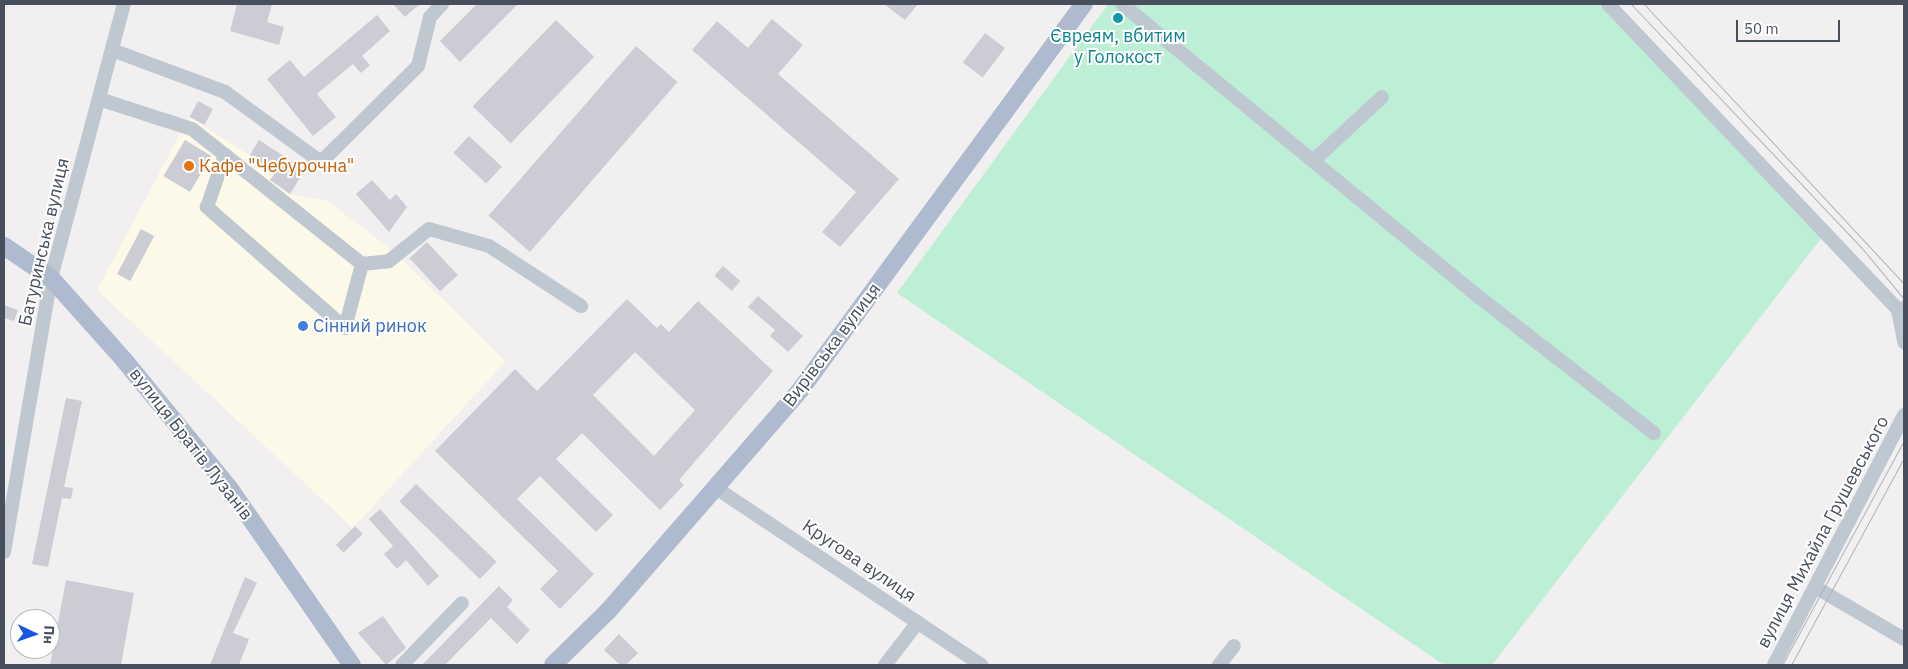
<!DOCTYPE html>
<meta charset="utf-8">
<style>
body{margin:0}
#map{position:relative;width:1908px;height:669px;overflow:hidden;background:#f1efef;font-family:"IBM Plex Sans",sans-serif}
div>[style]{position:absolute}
.commercial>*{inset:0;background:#fcf9e8}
.green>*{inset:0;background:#bdefd7}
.building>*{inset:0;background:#cccdd4;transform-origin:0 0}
.minor>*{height:14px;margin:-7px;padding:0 7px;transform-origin:7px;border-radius:7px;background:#bfc7d1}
.major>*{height:18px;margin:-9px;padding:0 9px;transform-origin:9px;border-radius:9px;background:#aebace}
.tram>*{height:1px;margin:-0.5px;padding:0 0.5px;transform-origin:0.5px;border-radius:0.5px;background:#b1b3b9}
.dots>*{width:14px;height:14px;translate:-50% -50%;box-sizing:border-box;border:2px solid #fff;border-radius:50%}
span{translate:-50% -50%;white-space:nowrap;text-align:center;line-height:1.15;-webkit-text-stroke:4px #fff;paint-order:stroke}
.culture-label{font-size:18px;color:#0d838f}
.food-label{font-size:18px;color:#c56008}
.left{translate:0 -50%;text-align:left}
.street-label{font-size:18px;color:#474f5d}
.shop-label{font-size:18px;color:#366cbe}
.frame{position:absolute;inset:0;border:5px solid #474f5d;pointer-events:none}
.north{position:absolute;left:10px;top:609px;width:50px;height:50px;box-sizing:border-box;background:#fff;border:1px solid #b5b9be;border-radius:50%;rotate:93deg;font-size:14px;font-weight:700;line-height:20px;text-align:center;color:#474f5d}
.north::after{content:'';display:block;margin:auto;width:18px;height:22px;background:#1756e3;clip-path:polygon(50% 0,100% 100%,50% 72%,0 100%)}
.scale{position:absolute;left:1736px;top:20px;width:104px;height:22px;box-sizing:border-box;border:2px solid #474f5d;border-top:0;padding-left:6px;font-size:15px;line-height:18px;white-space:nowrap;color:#474f5d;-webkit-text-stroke:4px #fff;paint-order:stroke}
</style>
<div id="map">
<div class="commercial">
<i style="clip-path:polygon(189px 117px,276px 172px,270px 181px,289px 194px,326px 200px,392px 250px,506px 361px,353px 528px,97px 290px)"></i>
</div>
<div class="green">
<i style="clip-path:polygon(1108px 4px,1599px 4px,1826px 232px,1492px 665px,1447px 665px,1438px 661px,897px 293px)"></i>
</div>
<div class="building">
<i style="clip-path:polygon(237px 4px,272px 4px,267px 22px,284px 27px,279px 45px,230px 31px)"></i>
<i style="clip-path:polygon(393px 4px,420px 4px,405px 17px)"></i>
<i style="clip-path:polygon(477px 4px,518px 4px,460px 62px,440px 41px)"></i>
<i style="clip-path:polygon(884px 4px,918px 4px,905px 20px)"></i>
<i style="clip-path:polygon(377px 15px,390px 31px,362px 56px,370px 65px,361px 73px,353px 64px,317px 94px,336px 117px,313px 136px,267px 79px,290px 60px,304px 77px)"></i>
<i style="clip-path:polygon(772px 19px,803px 45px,778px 74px,899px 179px,840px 247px,822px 232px,856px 192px,692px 50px,717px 21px,748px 48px)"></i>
<i style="left:556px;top:20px;width:53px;height:120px;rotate:44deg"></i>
<i style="left:985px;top:33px;width:25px;height:37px;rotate:37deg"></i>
<i style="left:636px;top:46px;width:55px;height:225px;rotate:41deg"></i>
<i style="left:198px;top:101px;width:17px;height:18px;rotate:28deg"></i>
<i style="left:469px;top:136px;width:45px;height:23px;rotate:43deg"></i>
<i style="left:185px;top:140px;width:31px;height:42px;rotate:31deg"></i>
<i style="clip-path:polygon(259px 140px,305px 170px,290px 194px,270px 180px,276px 172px,250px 155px)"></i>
<i style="clip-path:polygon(372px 180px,390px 200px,396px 194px,407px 207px,389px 232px,356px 194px)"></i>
<i style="left:141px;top:229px;width:15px;height:51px;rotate:28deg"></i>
<i style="left:427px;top:242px;width:45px;height:24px;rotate:47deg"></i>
<i style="left:723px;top:266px;width:23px;height:13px;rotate:41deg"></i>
<i style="clip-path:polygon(758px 296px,803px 336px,788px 352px,770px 336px,775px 330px,748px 307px)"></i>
<i style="clip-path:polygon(evenodd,627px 299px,657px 328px,661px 324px,669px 332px,698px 301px,773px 371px,679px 480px,684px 485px,660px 510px,582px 433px,556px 459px,613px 515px,596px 532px,540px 476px,517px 499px,594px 574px,560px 609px,540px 589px,558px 571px,435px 451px,515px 369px,537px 391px,627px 299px,635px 352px,695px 410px,654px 456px,593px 395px,635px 352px)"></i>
<i style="clip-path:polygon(4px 305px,18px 310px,14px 321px,4px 318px)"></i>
<i style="clip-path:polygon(66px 398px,82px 401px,64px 487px,73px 488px,71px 499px,62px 498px,48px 567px,32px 564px)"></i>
<i style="left:416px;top:484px;width:112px;height:24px;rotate:44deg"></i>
<i style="clip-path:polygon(380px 509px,439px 576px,428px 586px,406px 560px,397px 569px,384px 554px,393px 546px,369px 519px)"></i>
<i style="left:355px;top:526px;width:11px;height:27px;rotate:45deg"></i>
<i style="clip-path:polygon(245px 577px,257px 583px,233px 633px,249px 639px,239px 665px,210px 665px)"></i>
<i style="clip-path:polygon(66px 580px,134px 593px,121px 665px,50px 665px)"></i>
<i style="clip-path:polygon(499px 586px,513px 600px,507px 607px,530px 630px,517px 644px,491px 618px,445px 665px,422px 665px)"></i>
<i style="clip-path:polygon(383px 616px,406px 648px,386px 665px,358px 633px)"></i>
<i style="clip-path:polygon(619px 634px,638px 653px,626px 665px,620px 665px,604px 650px)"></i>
</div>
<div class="minor">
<i style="left:1122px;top:4px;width:450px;rotate:39.4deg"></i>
<i style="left:1470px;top:290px;width:233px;rotate:37.9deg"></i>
<i style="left:1608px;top:4px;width:422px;rotate:46.5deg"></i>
<i style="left:112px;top:50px;width:121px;rotate:20.4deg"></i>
<i style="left:225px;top:92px;width:119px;rotate:36.1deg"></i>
<i style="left:321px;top:162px;width:136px;rotate:-44.7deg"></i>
<i style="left:418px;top:66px;width:50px;rotate:-76.2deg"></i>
<i style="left:430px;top:17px;width:18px;rotate:-47deg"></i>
<i style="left:99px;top:99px;width:98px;rotate:17.9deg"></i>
<i style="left:192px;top:129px;width:42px;rotate:38.2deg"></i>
<i style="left:225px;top:155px;width:175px;rotate:38.5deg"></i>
<i style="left:362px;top:264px;width:66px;rotate:104.9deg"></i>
<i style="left:345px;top:328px;width:184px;rotate:-138.8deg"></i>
<i style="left:207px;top:207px;width:55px;rotate:-70.9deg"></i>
<i style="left:1313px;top:161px;width:94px;rotate:-42.8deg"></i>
<i style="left:362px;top:264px;width:27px;rotate:-6deg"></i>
<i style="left:389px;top:261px;width:51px;rotate:-38.7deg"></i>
<i style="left:429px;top:229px;width:62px;rotate:15.8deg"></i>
<i style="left:489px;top:246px;width:110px;rotate:33.1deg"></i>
<i style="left:1904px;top:308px;width:6px;rotate:162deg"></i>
<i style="left:1898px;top:310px;width:33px;rotate:79deg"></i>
<i style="left:716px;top:488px;width:319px;rotate:33.7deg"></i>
<i style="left:4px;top:552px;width:278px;rotate:-80.3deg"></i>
<i style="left:51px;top:278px;width:284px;rotate:-75.1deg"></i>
<i style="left:1815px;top:587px;width:103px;rotate:30.3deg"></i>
<i style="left:402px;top:665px;width:86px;rotate:-45.9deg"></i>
<i style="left:885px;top:665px;width:54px;rotate:-52.5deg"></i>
<i style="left:1219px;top:665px;width:24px;rotate:-52deg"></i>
<i style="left:1774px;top:665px;width:282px;rotate:-62.5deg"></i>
</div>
<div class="major">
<i style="left:4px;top:246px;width:57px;rotate:34.2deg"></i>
<i style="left:51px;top:278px;width:110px;rotate:48.3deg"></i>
<i style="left:124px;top:360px;width:167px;rotate:50.6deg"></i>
<i style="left:230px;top:489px;width:214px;rotate:55.3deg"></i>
<i style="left:553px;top:665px;width:78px;rotate:-44.5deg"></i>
<i style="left:609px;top:610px;width:293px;rotate:-49deg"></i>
<i style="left:801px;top:389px;width:478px;rotate:-53.7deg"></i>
</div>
<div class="tram">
<i style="left:1631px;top:4px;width:335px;rotate:46.6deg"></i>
<i style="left:1861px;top:247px;width:67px;rotate:50.4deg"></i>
<i style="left:1644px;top:4px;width:382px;rotate:47.1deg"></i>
<i style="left:1782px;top:665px;width:256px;rotate:-61.5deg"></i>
<i style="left:1791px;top:665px;width:236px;rotate:-61.4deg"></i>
</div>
<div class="dots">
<i style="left:1118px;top:18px;background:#0f9aa8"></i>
<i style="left:189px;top:166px;background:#e8710a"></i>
<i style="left:303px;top:326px;background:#3f7fe0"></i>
</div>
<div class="culture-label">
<span style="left:1118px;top:47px">Євреям, вбитим<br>у Голокост</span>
</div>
<div class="food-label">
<span class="left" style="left:199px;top:166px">Кафе "Чебурочна"</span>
</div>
<div class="street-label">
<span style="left:44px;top:242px;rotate:-77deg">Батуринська вулиця</span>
<span style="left:832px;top:345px;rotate:-53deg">Вирівська вулиця</span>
<span style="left:191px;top:444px;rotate:52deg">вулиця Братів Лузанів</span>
<span style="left:1823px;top:532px;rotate:-62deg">вулиця Михайла Грушевського</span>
<span style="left:859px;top:561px;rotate:34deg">Кругова вулиця</span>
</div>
<div class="shop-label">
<span class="left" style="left:313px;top:326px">Сінний ринок</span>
</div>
<div class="frame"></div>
<div class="north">Пн</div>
<div class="scale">50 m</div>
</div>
